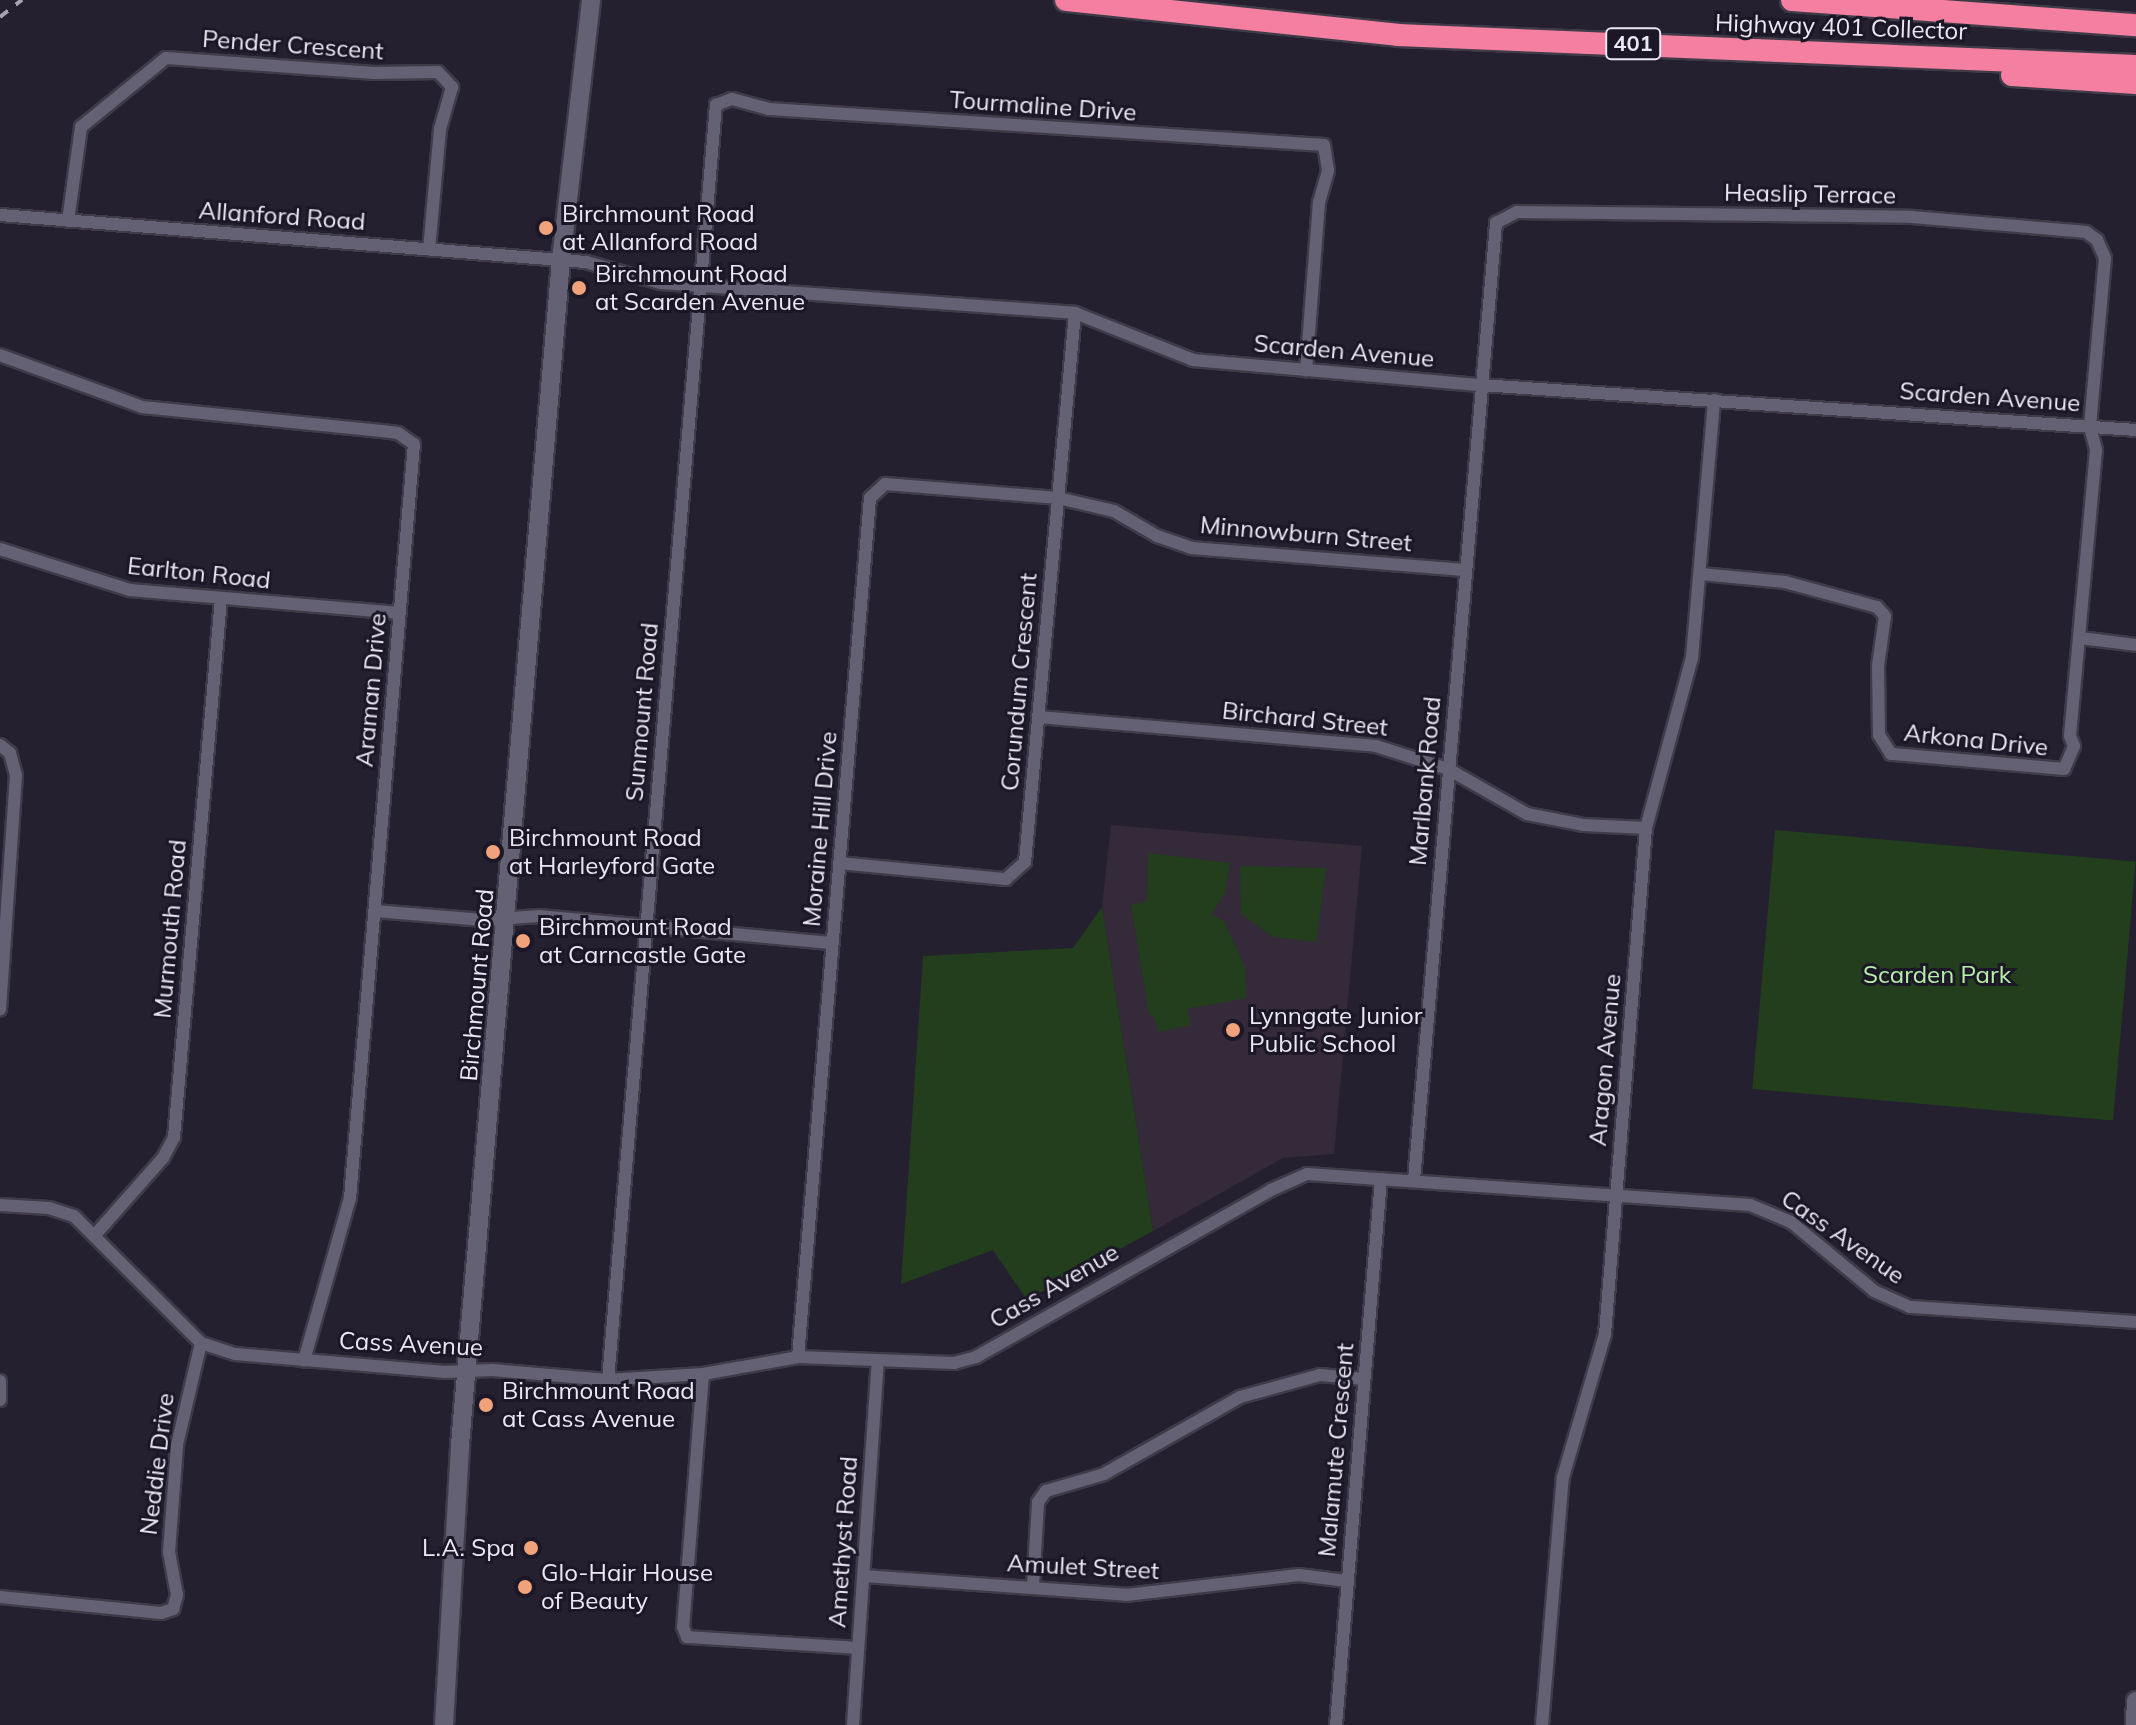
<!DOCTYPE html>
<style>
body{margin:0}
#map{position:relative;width:2136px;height:1725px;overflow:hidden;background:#242030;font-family:Mulish,sans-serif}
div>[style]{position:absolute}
.education>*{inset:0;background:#342a39}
.green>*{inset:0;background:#223e1c;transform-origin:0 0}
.roads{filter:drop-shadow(2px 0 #3f3b48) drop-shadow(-2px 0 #3f3b48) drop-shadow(0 2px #3f3b48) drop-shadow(0 -2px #3f3b48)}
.street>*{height:12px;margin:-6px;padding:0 6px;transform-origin:6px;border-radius:6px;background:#656174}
.secondary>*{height:18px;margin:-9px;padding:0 9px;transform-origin:9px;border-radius:9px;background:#656174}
.highway>*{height:22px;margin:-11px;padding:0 11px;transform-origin:11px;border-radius:11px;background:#f47fa1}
.rail>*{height:4px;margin-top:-2px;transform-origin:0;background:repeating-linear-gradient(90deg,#a6a2b0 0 10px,transparent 0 20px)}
.dots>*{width:22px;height:22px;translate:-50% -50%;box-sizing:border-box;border:4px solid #1b1726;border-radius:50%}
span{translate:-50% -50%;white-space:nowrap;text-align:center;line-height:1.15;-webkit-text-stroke:6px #1b1726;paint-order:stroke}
.shield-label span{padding:2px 6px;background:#1b1726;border:2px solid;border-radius:6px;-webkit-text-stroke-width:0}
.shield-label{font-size:22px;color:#ebe8f4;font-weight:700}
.street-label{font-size:24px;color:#ebe8f4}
.poi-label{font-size:24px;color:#ebe8f4}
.left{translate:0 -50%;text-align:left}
.right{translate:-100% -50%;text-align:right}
.park-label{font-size:24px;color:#b6efa8}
</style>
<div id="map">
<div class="education">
<i style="clip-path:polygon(1111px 825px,1362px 846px,1334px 1154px,1283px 1158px,1153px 1231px,1102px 907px)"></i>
</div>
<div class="green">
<i style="left:1775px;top:830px;width:362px;height:260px;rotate:5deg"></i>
<i style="clip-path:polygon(1148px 853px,1230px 863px,1225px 893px,1211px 915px,1223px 920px,1245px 967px,1246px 998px,1187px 1009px,1191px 1025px,1159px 1032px,1153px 1015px,1149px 1015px,1131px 904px,1147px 902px)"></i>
<i style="clip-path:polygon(1240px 866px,1326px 868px,1316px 942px,1273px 937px,1241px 914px)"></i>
<i style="clip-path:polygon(1102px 907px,1153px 1231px,1027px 1300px,993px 1250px,901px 1284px,923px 956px,1073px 948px)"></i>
</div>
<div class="roads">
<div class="street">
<i style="left:0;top:215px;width:588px;rotate:4.59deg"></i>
<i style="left:586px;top:262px;width:77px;rotate:15.8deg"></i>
<i style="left:660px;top:283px;width:416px;rotate:4.1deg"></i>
<i style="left:1075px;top:313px;width:127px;rotate:21.7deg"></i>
<i style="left:1193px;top:360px;width:289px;rotate:5deg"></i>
<i style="left:1481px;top:385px;width:657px;rotate:3.93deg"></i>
<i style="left:68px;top:221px;width:95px;rotate:-82.1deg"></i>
<i style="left:81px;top:127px;width:109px;rotate:-39.1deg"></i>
<i style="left:166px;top:58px;width:209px;rotate:4.1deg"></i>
<i style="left:374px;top:73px;width:64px;rotate:-0.9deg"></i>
<i style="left:438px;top:72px;width:21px;rotate:47deg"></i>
<i style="left:452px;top:87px;width:44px;rotate:105.9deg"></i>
<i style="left:440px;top:129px;width:121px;rotate:95.2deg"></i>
<i style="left:0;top:355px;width:151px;rotate:20.1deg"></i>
<i style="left:142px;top:407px;width:241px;rotate:5.7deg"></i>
<i style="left:382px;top:431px;width:16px;rotate:7deg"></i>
<i style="left:398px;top:433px;width:19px;rotate:35deg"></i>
<i style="left:414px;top:444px;width:757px;rotate:94.85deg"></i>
<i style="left:350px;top:1198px;width:169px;rotate:105.8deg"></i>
<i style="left:0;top:549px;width:136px;rotate:17.5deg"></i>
<i style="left:130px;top:590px;width:270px;rotate:4.9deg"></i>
<i style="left:2080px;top:638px;width:56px;rotate:7.1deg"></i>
<i style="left:1039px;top:717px;width:338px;rotate:4.9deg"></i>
<i style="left:1376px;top:746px;width:76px;rotate:17.7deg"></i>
<i style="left:1448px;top:769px;width:91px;rotate:29.7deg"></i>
<i style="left:1527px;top:814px;width:57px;rotate:11.1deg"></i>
<i style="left:1583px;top:825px;width:63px;rotate:2.7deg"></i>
<i style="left:0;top:745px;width:13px;rotate:39deg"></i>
<i style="left:10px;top:753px;width:23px;rotate:75deg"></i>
<i style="left:16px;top:775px;width:235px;rotate:93.9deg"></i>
<i style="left:839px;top:863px;width:168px;rotate:5.5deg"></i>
<i style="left:1006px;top:879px;width:25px;rotate:-42deg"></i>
<i style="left:1025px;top:862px;width:551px;rotate:-84.8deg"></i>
<i style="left:375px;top:911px;width:109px;rotate:4.7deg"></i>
<i style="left:484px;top:920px;width:55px;rotate:-4.2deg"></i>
<i style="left:539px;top:916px;width:293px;rotate:5.3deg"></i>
<i style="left:1414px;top:1180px;width:961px;rotate:-85.1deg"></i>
<i style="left:1496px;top:223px;width:24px;rotate:-28deg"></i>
<i style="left:1517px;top:212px;width:395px;rotate:0.7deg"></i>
<i style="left:1912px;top:217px;width:175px;rotate:4.9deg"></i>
<i style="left:2086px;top:232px;width:14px;rotate:36deg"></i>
<i style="left:2097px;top:240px;width:20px;rotate:66deg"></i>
<i style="left:2105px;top:258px;width:170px;rotate:95.1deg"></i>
<i style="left:2090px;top:427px;width:24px;rotate:75deg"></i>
<i style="left:2096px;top:450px;width:287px;rotate:95.2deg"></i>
<i style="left:2070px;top:736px;width:11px;rotate:68deg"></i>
<i style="left:2074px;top:746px;width:25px;rotate:113deg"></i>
<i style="left:2064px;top:769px;width:174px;rotate:-175deg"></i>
<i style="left:1891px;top:754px;width:22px;rotate:-122deg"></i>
<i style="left:1879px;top:735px;width:69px;rotate:-90.8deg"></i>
<i style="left:1878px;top:666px;width:50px;rotate:-82deg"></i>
<i style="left:1885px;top:616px;width:12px;rotate:-132deg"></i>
<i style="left:1877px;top:607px;width:95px;rotate:-164.8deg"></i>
<i style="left:1785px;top:582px;width:84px;rotate:-174.6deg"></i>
<i style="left:0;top:1205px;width:49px;rotate:3.5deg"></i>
<i style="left:49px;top:1208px;width:26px;rotate:18deg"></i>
<i style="left:74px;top:1216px;width:180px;rotate:45deg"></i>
<i style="left:201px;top:1343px;width:36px;rotate:18deg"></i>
<i style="left:235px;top:1354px;width:211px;rotate:4.9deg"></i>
<i style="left:445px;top:1372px;width:47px;rotate:-2.4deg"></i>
<i style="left:492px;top:1370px;width:116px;rotate:4.9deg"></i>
<i style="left:608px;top:1380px;width:95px;rotate:-3.6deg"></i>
<i style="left:703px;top:1374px;width:97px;rotate:-10.1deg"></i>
<i style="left:798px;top:1357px;width:156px;rotate:2.2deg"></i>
<i style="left:954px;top:1363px;width:23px;rotate:-15deg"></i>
<i style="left:976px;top:1357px;width:339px;rotate:-29.5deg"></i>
<i style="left:1271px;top:1190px;width:39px;rotate:-24deg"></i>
<i style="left:1307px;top:1174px;width:444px;rotate:4deg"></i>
<i style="left:1750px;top:1205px;width:44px;rotate:22.5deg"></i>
<i style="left:1791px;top:1222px;width:108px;rotate:39.7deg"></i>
<i style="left:1874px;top:1291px;width:39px;rotate:24deg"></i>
<i style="left:1910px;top:1307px;width:226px;rotate:3.8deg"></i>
<i style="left:95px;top:1235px;width:103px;rotate:-48.6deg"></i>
<i style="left:163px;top:1158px;width:24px;rotate:-62deg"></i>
<i style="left:174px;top:1137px;width:540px;rotate:-85.01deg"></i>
<i style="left:798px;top:1357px;width:862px;rotate:-85.21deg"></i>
<i style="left:870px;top:498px;width:21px;rotate:-43deg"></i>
<i style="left:885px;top:484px;width:174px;rotate:4.6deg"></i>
<i style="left:1058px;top:498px;width:57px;rotate:13.1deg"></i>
<i style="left:1114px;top:511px;width:50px;rotate:30.2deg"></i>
<i style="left:1157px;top:536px;width:36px;rotate:19deg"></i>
<i style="left:1191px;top:548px;width:274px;rotate:4.6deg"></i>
<i style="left:703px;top:1374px;width:254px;rotate:94.5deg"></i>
<i style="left:683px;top:1627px;width:11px;rotate:68deg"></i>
<i style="left:687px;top:1637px;width:170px;rotate:3.7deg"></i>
<i style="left:608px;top:1380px;width:1280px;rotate:-85.16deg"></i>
<i style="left:716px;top:105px;width:17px;rotate:-21deg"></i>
<i style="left:732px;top:99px;width:38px;rotate:15deg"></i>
<i style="left:769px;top:109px;width:556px;rotate:3.71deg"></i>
<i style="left:1324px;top:145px;width:26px;rotate:81deg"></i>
<i style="left:1328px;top:171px;width:32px;rotate:106deg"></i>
<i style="left:1319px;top:202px;width:169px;rotate:94.4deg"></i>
<i style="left:0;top:1381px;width:19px;rotate:90deg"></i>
<i style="left:864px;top:1576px;width:263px;rotate:4.1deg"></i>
<i style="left:1126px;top:1595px;width:174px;rotate:-6.6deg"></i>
<i style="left:1299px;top:1575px;width:48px;rotate:7.1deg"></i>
<i style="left:1033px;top:1587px;width:85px;rotate:-86.6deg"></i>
<i style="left:1038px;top:1502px;width:14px;rotate:-54deg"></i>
<i style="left:1046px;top:1491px;width:60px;rotate:-16.3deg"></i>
<i style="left:1104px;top:1474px;width:156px;rotate:-29.5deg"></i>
<i style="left:1240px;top:1397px;width:83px;rotate:-15.4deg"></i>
<i style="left:1320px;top:1375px;width:44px;rotate:5.2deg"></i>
<i style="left:0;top:1597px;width:162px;rotate:5.7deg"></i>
<i style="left:161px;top:1613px;width:13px;rotate:-18deg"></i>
<i style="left:173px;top:1609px;width:15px;rotate:-74deg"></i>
<i style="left:177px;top:1595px;width:44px;rotate:-100.5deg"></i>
<i style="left:169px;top:1552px;width:107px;rotate:-85.7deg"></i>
<i style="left:177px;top:1445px;width:105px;rotate:-76.8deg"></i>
<i style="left:853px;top:1725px;width:365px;rotate:-86.1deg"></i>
<i style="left:1336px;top:1725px;width:548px;rotate:-85.29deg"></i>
<i style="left:1542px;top:1725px;width:249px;rotate:-85.2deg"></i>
<i style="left:1563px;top:1477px;width:149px;rotate:-73.6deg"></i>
<i style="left:1605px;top:1334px;width:508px;rotate:-85.37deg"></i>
<i style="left:1646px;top:828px;width:176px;rotate:-74.9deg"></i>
<i style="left:1692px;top:658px;width:259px;rotate:-85.1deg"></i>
</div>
<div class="secondary">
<i style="left:444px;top:1725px;width:280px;rotate:-86.7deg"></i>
<i style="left:460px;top:1445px;width:1189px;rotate:-85.13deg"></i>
<i style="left:561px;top:260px;width:262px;rotate:-83.4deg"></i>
<i style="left:2135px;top:1725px;width:24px;rotate:-88deg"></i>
</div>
<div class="highway">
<i style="left:1066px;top:0;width:334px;rotate:6deg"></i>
<i style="left:1398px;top:35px;width:739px;rotate:2.41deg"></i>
<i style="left:1792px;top:0;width:345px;rotate:4.2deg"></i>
<i style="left:2012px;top:75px;width:124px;rotate:3.7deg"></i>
</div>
</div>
<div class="rail">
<i style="left:0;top:17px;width:28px;rotate:-38deg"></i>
</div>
<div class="dots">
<i style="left:546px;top:228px;background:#f0a27a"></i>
<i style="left:579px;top:288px;background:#f0a27a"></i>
<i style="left:493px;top:852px;background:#f0a27a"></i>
<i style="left:523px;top:941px;background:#f0a27a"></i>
<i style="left:1233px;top:1030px;background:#f0a27a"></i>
<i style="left:486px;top:1405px;background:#f0a27a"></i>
<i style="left:531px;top:1548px;background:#f0a27a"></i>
<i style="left:525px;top:1587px;background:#f0a27a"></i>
</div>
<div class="shield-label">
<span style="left:1633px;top:44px">401</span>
</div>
<div class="street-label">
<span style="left:1841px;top:27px;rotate:2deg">Highway 401 Collector</span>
<span style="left:293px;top:45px;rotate:4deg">Pender Crescent</span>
<span style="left:1043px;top:106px;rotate:4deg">Tourmaline Drive</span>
<span style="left:1810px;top:194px;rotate:1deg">Heaslip Terrace</span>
<span style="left:282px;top:216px;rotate:4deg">Allanford Road</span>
<span style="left:1344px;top:351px;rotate:5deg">Scarden Avenue</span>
<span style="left:1990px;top:397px;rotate:4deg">Scarden Avenue</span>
<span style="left:1306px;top:534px;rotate:5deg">Minnowburn Street</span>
<span style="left:199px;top:573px;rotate:6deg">Earlton Road</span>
<span style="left:1019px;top:682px;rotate:-85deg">Corundum Crescent</span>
<span style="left:371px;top:690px;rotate:-85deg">Araman Drive</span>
<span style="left:642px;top:712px;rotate:-85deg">Sunmount Road</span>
<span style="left:1305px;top:719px;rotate:6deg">Birchard Street</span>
<span style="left:1976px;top:740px;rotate:6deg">Arkona Drive</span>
<span style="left:1425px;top:781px;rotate:-85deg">Marlbank Road</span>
<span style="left:820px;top:829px;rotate:-85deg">Moraine Hill Drive</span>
<span style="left:170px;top:929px;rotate:-85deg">Murmouth Road</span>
<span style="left:477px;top:985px;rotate:-85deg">Birchmount Road</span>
<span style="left:1605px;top:1060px;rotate:-85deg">Aragon Avenue</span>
<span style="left:1843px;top:1237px;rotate:35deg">Cass Avenue</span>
<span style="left:1054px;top:1286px;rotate:-30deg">Cass Avenue</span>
<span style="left:411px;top:1344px;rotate:3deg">Cass Avenue</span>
<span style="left:1336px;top:1450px;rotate:-85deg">Malamute Crescent</span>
<span style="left:157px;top:1464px;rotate:-83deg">Neddie Drive</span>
<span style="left:843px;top:1542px;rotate:-86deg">Amethyst Road</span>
<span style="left:1083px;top:1567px;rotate:3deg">Amulet Street</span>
</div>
<div class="poi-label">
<span class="left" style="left:562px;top:228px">Birchmount Road<br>at Allanford Road</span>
<span class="left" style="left:595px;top:288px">Birchmount Road<br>at Scarden Avenue</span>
<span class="left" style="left:509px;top:852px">Birchmount Road<br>at Harleyford Gate</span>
<span class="left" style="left:539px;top:941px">Birchmount Road<br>at Carncastle Gate</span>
<span class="left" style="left:1249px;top:1030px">Lynngate Junior<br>Public School</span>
<span class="left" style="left:502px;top:1405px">Birchmount Road<br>at Cass Avenue</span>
<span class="right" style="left:515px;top:1548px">L.A. Spa</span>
<span class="left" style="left:541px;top:1587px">Glo-Hair House<br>of Beauty</span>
</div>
<div class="park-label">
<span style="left:1937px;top:975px">Scarden Park</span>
</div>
</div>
